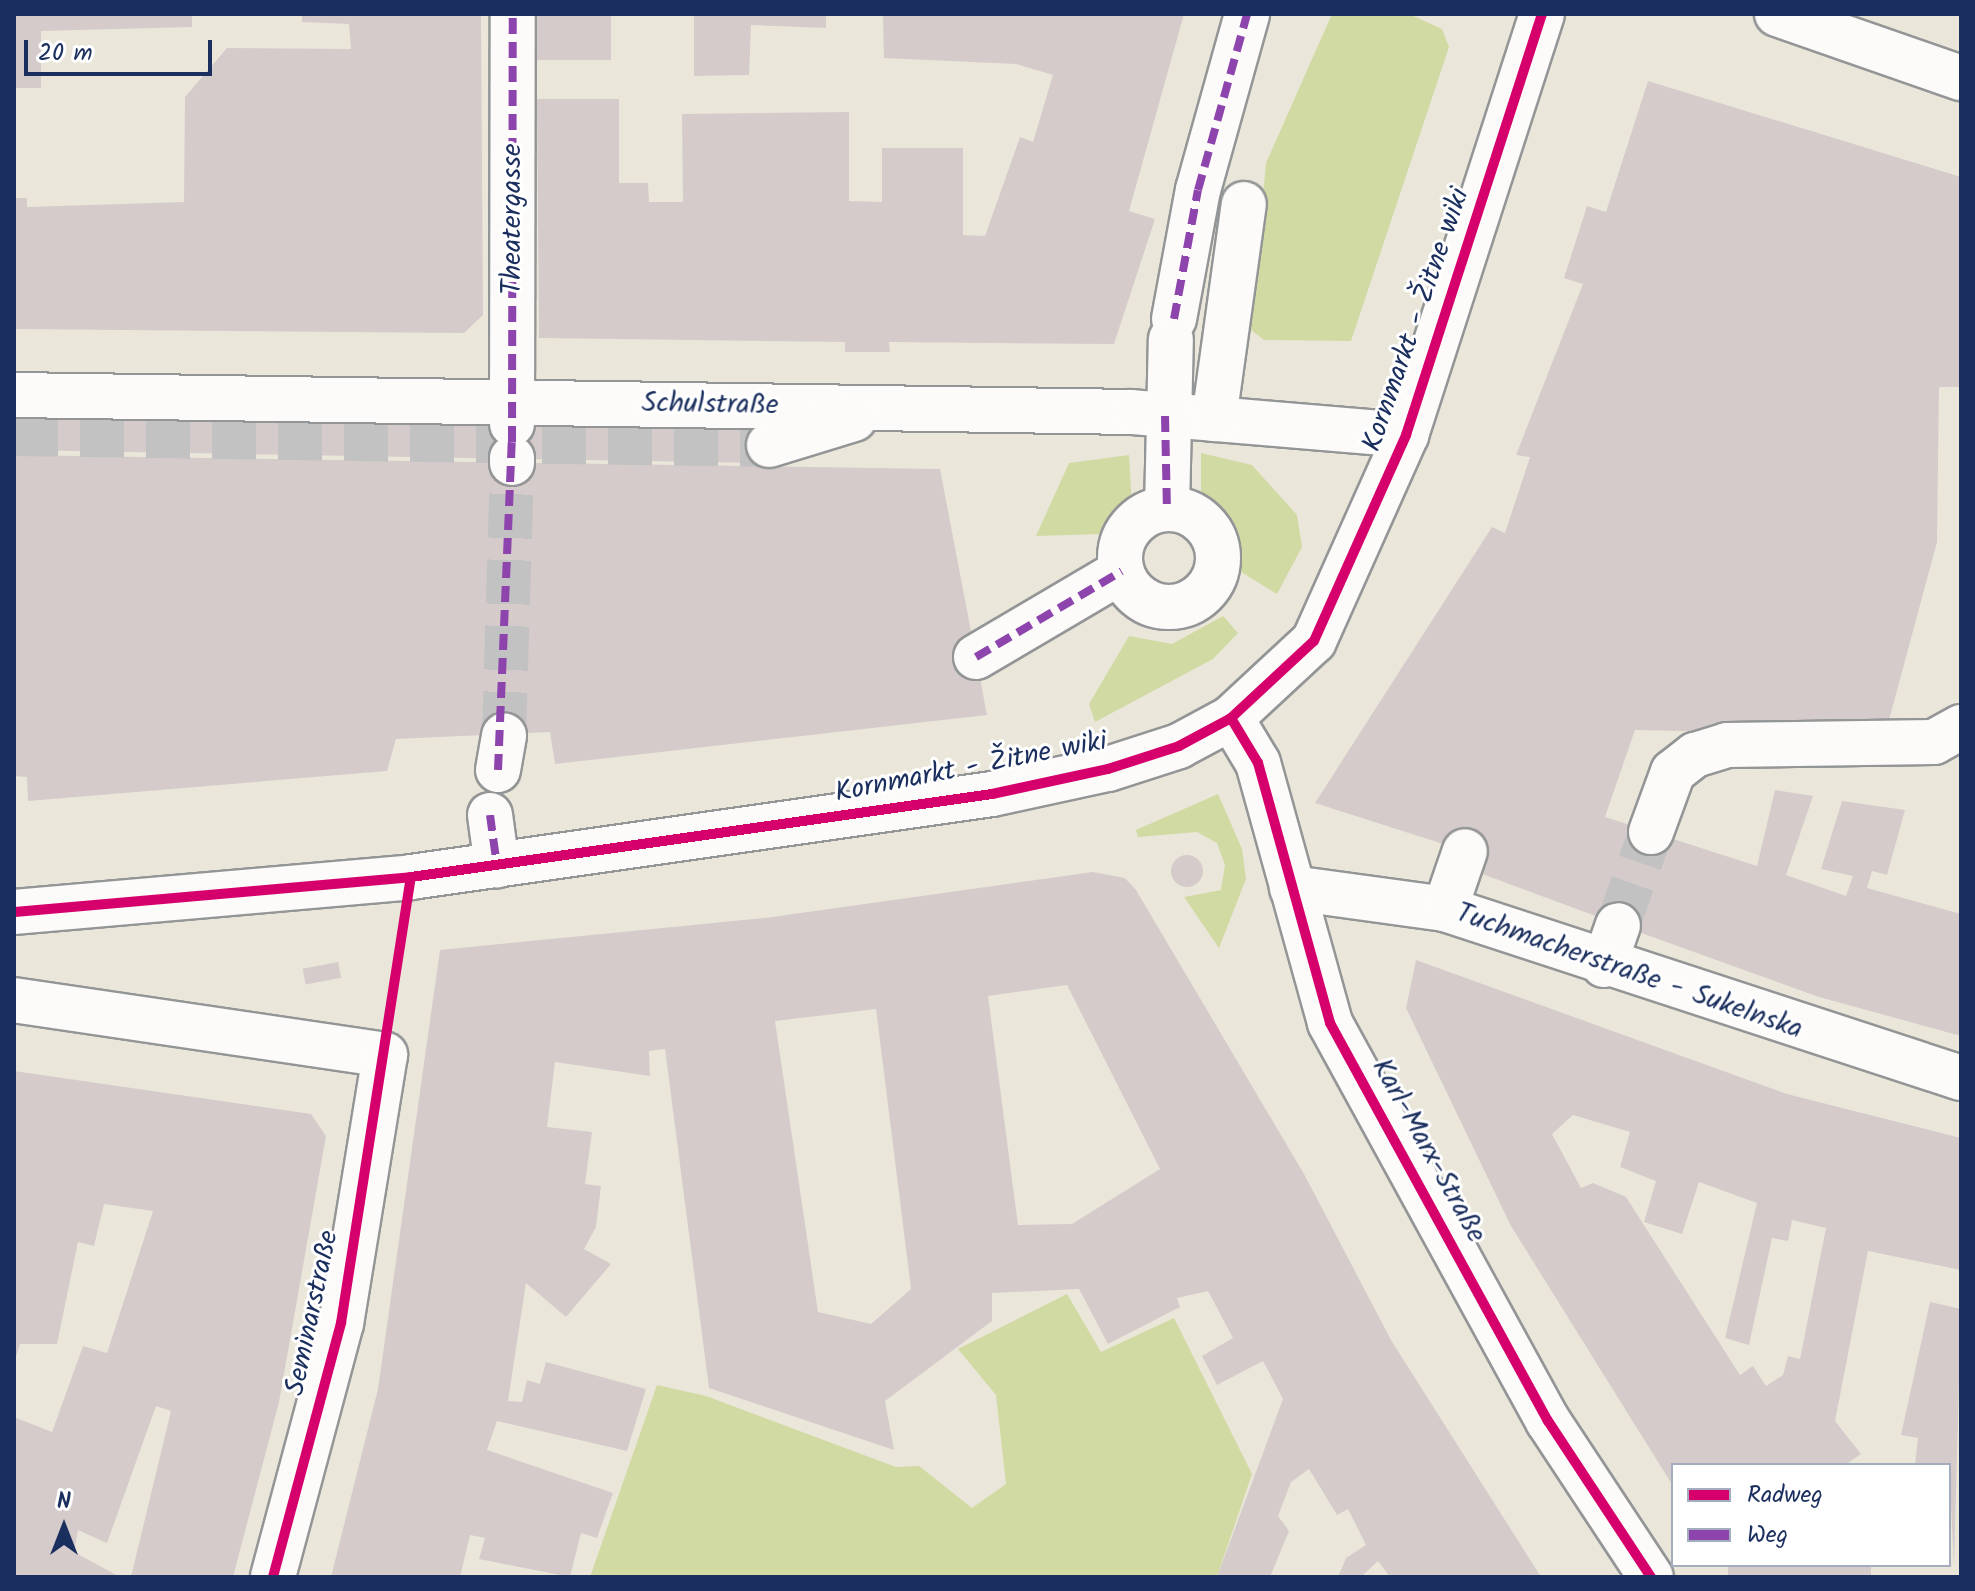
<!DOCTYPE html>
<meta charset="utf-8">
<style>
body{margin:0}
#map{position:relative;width:1975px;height:1591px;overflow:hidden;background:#eae7da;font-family:Kalam,sans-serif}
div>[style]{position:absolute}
.green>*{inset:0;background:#d1daa2}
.building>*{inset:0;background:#d5cbcb;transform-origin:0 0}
.round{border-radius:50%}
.minor-tunnel>*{height:44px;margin-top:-22px;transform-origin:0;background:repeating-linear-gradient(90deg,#c1c2c1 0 44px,transparent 0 66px)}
.roads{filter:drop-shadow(2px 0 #939596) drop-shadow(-2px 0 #939596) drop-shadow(0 2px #939596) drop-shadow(0 -2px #939596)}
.minor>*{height:44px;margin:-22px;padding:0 22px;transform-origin:22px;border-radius:22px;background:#fcfbf9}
.minor>.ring{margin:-22px;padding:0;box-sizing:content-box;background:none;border:44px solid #fcfbf9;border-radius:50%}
.major>*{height:44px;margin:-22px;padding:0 22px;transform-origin:22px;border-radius:22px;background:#fcfbf9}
.quiet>*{height:8px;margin-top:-4px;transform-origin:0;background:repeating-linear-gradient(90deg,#8e44ad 0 16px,transparent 0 24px)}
.cycleway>*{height:10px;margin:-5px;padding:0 5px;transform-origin:5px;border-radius:5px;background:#d6006c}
span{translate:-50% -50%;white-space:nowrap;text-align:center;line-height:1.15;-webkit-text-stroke:6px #fff;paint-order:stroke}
.street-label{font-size:28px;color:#1b2f5e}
.frame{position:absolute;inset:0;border:16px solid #1b2f5e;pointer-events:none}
.legend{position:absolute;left:1671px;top:1463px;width:280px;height:104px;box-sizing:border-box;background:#fff;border:2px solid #a4acbf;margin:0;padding:10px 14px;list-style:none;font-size:24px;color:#1b2f5e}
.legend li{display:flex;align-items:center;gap:16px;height:40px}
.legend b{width:40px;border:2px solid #a4acbf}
.north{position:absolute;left:24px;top:1487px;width:80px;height:80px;-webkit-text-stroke:6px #fff;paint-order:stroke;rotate:0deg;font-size:22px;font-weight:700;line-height:32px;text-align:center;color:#1b2f5e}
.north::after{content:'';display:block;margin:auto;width:28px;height:36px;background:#1b2f5e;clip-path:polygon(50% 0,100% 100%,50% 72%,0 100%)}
.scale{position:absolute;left:24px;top:40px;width:188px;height:36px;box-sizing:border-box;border:4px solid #1b2f5e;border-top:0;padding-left:10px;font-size:24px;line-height:28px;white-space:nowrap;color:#1b2f5e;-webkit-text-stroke:6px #fff;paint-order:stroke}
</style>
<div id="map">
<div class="green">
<i style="clip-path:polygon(1332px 14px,1409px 14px,1442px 29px,1449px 47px,1351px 341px,1264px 340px,1250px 329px,1266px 163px)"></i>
<i style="clip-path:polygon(1201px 453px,1252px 465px,1297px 515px,1302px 547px,1277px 594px,1238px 570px,1231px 538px,1201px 507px)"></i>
<i style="clip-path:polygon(1129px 455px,1132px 505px,1100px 534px,1036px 536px,1069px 463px)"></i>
<i style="clip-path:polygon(1223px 616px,1238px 633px,1213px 659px,1095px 722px,1089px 704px,1129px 636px,1172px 644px)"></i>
<i style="clip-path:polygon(1218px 794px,1242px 849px,1246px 879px,1219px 948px,1184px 897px,1221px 890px,1225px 865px,1217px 843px,1197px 832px,1138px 837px,1136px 830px)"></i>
<i style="clip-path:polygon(1067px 1294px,1101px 1352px,1174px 1318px,1252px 1474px,1217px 1577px,590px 1577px,657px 1385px,706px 1396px,896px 1467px,919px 1466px,972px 1508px,1006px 1484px,996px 1395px,958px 1349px)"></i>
</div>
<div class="building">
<i style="clip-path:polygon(14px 14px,192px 14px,192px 27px,41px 31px,41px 88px,14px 88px)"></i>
<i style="clip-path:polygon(302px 14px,481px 14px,483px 315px,464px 333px,14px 329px,14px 198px,27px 198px,27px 207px,184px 202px,185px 97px,227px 48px,351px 49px,349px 24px,302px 22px)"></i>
<i style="left:523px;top:14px;width:88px;height:46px"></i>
<i style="clip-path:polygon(694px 14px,826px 14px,826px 28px,751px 25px,749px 75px,694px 76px)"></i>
<i style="clip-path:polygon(883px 14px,1184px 14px,1129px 211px,1155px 219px,1114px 344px,889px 342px,890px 352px,845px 352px,845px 342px,539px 338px,537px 99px,619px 99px,619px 183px,648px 183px,649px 202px,683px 202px,682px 114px,849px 112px,849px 201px,882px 202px,882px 148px,963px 148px,963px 235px,985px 236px,1020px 137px,1033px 142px,1053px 75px,1016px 64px,884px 58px)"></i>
<i style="clip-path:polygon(1648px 81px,1961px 177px,1961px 387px,1939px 387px,1937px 542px,1885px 735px,1635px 730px,1605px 817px,1757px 866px,1775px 790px,1813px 796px,1786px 875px,1846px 896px,1853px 876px,1821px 869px,1842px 801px,1905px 810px,1887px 875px,1872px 871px,1867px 888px,1961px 914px,1961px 1036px,1819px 997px,1647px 935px,1477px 872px,1465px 851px,1315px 803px,1492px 527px,1505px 533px,1530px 457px,1516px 455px,1583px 284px,1564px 278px,1587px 206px,1606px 212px)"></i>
<i style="left:14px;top:416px;width:756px;height:34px;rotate:1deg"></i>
<i style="clip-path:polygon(14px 455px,940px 469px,987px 715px,555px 764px,550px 732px,396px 739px,387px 771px,28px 801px,27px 777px,14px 776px)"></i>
<i class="round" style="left:1171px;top:855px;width:32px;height:32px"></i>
<i style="clip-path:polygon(evenodd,1093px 872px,1125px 878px,1136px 890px,1304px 1174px,1391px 1340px,1541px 1577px,1390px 1577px,1378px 1561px,1361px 1577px,1338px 1577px,1346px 1558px,1366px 1545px,1348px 1509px,1337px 1515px,1309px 1469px,1291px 1482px,1278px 1516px,1289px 1531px,1270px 1577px,1217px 1577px,1283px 1399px,1263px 1361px,1217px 1385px,1202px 1356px,1233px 1338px,1208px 1291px,1177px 1298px,1180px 1307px,1108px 1344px,1079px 1289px,992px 1293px,992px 1321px,885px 1401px,894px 1450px,709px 1388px,665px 1049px,649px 1051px,650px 1076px,555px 1062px,547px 1127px,592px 1132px,585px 1184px,601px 1186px,596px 1227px,584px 1249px,611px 1264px,566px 1317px,526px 1283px,508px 1401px,522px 1402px,527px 1380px,540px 1384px,546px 1362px,646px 1389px,627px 1451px,497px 1421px,487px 1450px,613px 1493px,597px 1538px,581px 1533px,570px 1577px,479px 1559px,485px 1538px,470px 1535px,460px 1577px,331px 1577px,378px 1389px,440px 950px,765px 918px,1093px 872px,1067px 985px,1160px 1169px,1072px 1224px,1018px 1225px,988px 996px,1067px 985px,1093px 872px,876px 1009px,911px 1289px,871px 1324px,818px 1312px,775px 1021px,876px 1009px)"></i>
<i style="clip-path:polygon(evenodd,1416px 960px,1787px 1094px,1961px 1138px,1961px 1270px,1868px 1251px,1835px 1421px,1861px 1454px,1845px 1465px,1673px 1465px,1673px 1486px,1511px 1226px,1406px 1008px,1416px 960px,1573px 1115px,1630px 1132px,1620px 1167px,1656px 1181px,1644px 1222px,1682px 1234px,1699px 1182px,1757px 1203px,1725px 1338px,1749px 1345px,1772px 1238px,1788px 1241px,1792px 1220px,1826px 1228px,1800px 1359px,1788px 1356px,1783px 1375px,1766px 1386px,1753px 1366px,1740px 1375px,1626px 1197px,1593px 1183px,1581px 1188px,1552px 1134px,1573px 1115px)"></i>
<i style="left:338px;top:962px;width:16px;height:36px;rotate:79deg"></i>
<i style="clip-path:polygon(14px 1071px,311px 1114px,326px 1136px,279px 1402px,233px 1577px,131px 1577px,171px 1411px,156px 1406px,107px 1543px,78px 1530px,74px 1552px,120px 1577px,14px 1577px,14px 1417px,52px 1432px,83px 1346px,107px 1353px,153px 1211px,104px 1204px,94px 1246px,78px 1242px,57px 1344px,20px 1344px,14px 1363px)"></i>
<i style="clip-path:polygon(1930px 1302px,1961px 1309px,1954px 1566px,1949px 1465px,1915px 1465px,1918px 1438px,1901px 1435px)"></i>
<i style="left:1728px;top:1565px;width:143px;height:15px"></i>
</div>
<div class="minor-tunnel">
<i style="left:14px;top:434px;width:755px;rotate:0.83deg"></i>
<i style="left:504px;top:736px;width:273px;rotate:-88.3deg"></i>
<i style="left:1618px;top:925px;width:99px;rotate:-70.5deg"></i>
</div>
<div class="roads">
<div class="minor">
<i style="left:1777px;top:14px;width:195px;rotate:19.2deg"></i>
<i style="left:1174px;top:319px;width:131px;rotate:-79.5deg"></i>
<i style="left:1198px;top:190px;width:183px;rotate:-74.4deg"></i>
<i style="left:14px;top:395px;width:1117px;rotate:0.87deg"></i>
<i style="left:1131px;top:412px;width:276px;rotate:4.8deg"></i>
<i style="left:1214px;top:419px;width:217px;rotate:-82.1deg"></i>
<i style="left:512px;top:424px;width:410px;rotate:-89.9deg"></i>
<i style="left:769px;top:445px;width:89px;rotate:-17deg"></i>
<i style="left:512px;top:458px;width:5px;rotate:90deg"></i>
<i style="left:1167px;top:509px;width:170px;rotate:-88.7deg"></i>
<i class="ring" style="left:1120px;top:509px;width:54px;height:54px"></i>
<i style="left:976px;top:657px;width:169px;rotate:-30.5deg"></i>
<i style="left:1231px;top:718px;width:52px;rotate:59deg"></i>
<i style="left:1258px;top:763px;width:270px;rotate:74.5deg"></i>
<i style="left:1330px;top:1023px;width:454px;rotate:61.3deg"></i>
<i style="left:1548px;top:1421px;width:187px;rotate:56.6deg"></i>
<i style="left:498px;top:770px;width:35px;rotate:-80deg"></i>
<i style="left:490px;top:815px;width:51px;rotate:82.2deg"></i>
<i style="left:1651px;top:832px;width:64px;rotate:-69.9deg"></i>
<i style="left:1673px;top:772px;width:28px;rotate:-38deg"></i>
<i style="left:1695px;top:755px;width:34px;rotate:-17deg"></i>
<i style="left:1727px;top:745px;width:207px;rotate:-0.8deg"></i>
<i style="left:1934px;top:742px;width:31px;rotate:-29deg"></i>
<i style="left:1292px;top:888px;width:154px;rotate:7.8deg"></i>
<i style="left:1445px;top:909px;width:543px;rotate:18.13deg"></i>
<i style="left:1445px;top:909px;width:61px;rotate:-71deg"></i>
<i style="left:1604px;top:965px;width:42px;rotate:-70.7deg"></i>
<i style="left:14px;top:1000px;width:375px;rotate:8.4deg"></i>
<i style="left:385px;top:1055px;width:272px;rotate:99.3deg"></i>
<i style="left:341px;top:1323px;width:263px;rotate:105deg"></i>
</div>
<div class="major">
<i style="left:14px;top:912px;width:399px;rotate:-5deg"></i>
<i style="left:411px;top:877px;width:587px;rotate:-8.13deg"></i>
<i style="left:992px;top:794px;width:119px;rotate:-12.2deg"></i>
<i style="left:1108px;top:769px;width:75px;rotate:-17.9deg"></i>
<i style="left:1179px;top:746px;width:59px;rotate:-28.3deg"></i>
<i style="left:1231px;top:718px;width:113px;rotate:-42.9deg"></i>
<i style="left:1314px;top:641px;width:226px;rotate:-65.9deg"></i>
<i style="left:1406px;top:435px;width:442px;rotate:-72.1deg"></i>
</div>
</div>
<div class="quiet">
<i style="left:1174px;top:319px;width:131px;rotate:-79.5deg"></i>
<i style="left:1198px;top:190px;width:183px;rotate:-74.4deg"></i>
<i style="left:1165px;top:416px;width:93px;rotate:88.8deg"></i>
<i style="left:976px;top:657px;width:169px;rotate:-30.5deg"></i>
<i style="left:498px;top:770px;width:328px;rotate:-87.6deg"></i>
<i style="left:512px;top:442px;width:428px;rotate:-89.9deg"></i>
<i style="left:490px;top:815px;width:51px;rotate:82.2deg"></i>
</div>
<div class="cycleway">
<i style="left:1231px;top:718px;width:52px;rotate:59deg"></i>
<i style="left:1258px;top:763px;width:270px;rotate:74.5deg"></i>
<i style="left:1330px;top:1023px;width:454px;rotate:61.3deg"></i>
<i style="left:1548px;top:1421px;width:187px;rotate:56.6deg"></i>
<i style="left:14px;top:912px;width:399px;rotate:-5deg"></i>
<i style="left:411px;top:877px;width:587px;rotate:-8.13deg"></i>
<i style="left:992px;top:794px;width:119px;rotate:-12.2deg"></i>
<i style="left:1108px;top:769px;width:75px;rotate:-17.9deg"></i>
<i style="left:1179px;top:746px;width:59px;rotate:-28.3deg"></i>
<i style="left:1231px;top:718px;width:113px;rotate:-42.9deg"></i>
<i style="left:1314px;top:641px;width:226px;rotate:-65.9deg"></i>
<i style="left:1406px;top:435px;width:442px;rotate:-72.1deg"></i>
<i style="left:273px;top:1577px;width:263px;rotate:-75deg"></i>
<i style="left:341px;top:1323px;width:451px;rotate:-81.1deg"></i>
</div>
<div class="street-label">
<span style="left:513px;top:219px;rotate:-90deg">Theatergasse</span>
<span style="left:1417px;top:320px;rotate:-71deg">Kornmarkt - Žitne wiki</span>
<span style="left:710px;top:405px;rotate:1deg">Schulstraße</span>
<span style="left:971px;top:768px;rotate:-11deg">Kornmarkt - Žitne wiki</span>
<span style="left:1629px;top:972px;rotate:19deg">Tuchmacherstraße - Sukelnska</span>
<span style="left:1428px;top:1151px;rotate:61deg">Karl-Marx-Straße</span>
<span style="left:313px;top:1313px;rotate:-78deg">Seminarstraße</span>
</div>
<div class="frame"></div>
<ul class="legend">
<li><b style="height:10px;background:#d6006c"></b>Radweg</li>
<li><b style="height:10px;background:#8e44ad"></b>Weg</li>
</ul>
<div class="north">N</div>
<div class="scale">20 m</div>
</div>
